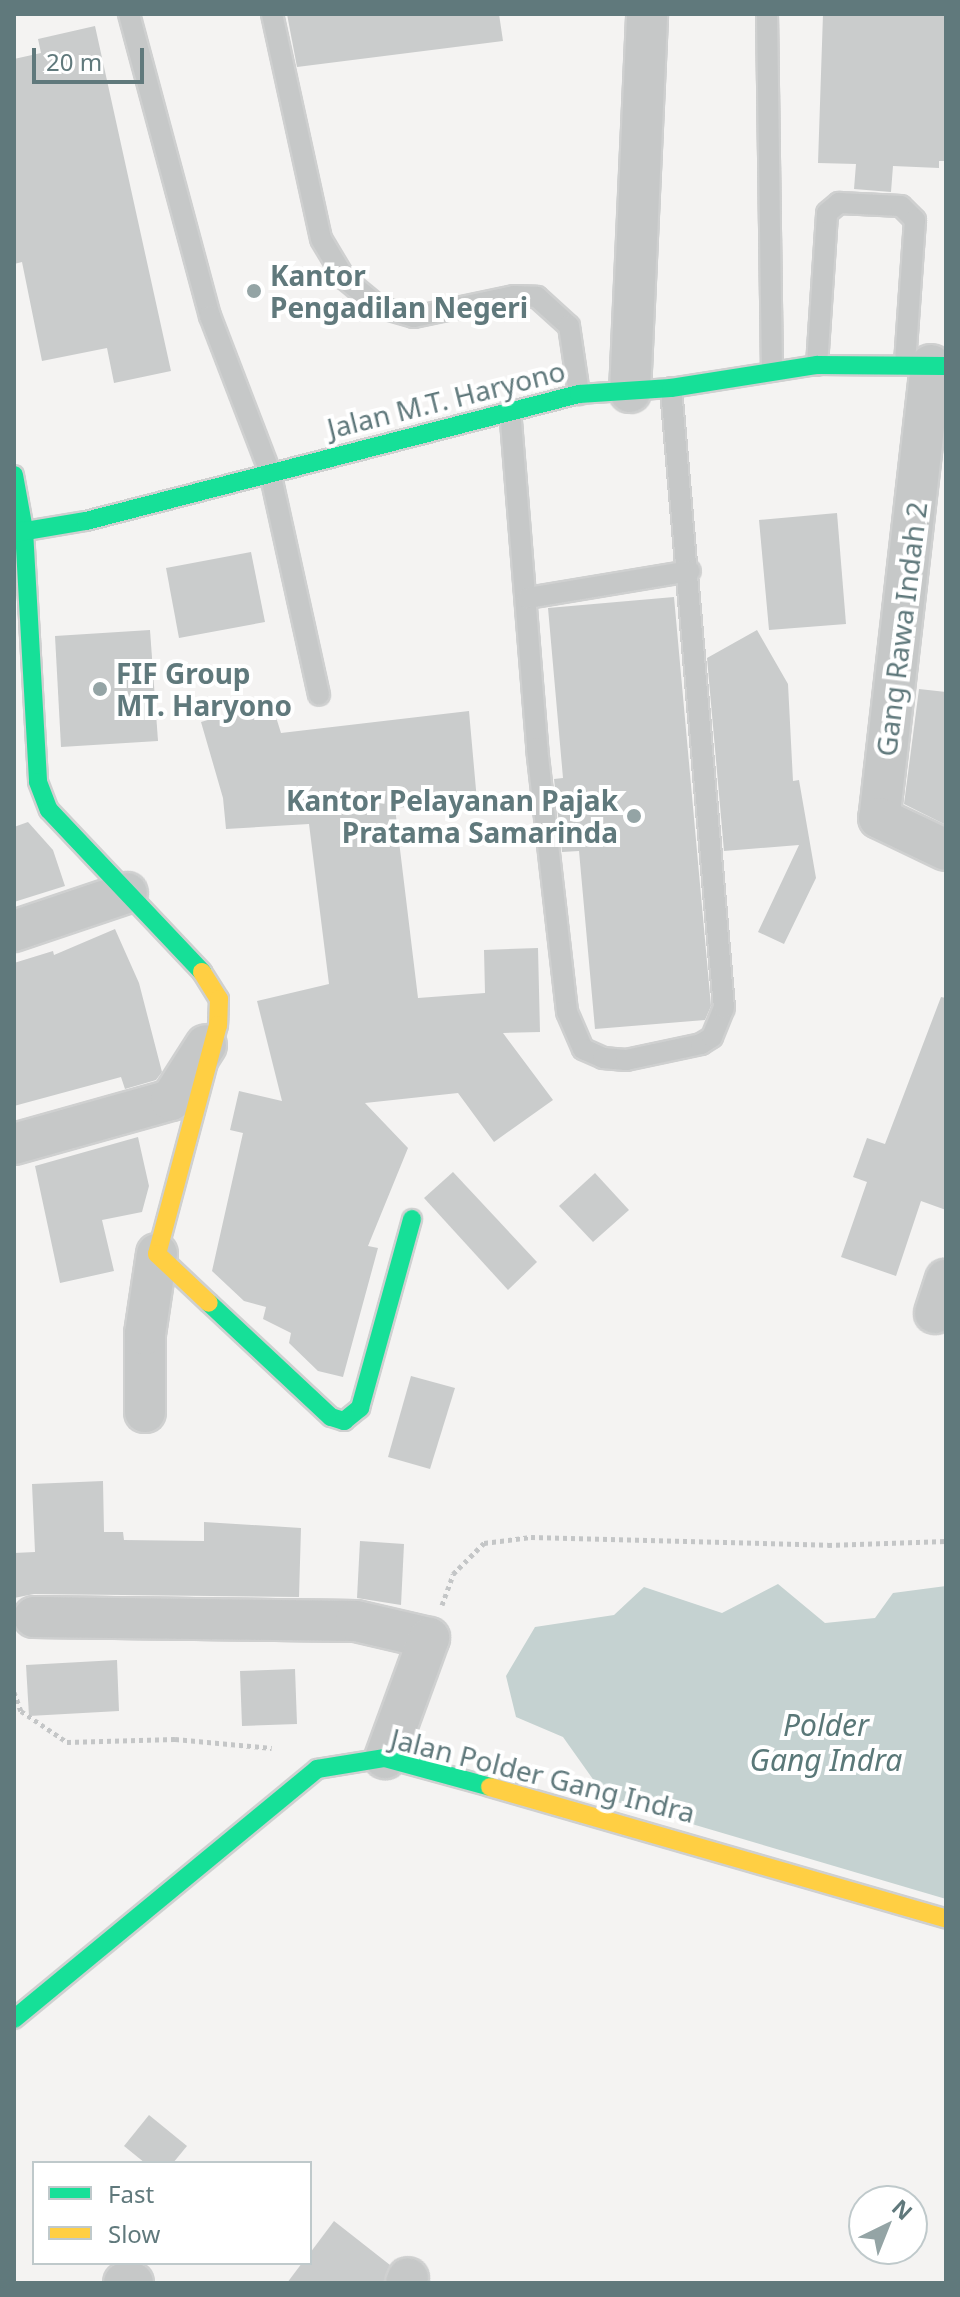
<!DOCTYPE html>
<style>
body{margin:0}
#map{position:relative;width:960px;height:2297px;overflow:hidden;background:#f4f3f2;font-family:"Noto Sans",sans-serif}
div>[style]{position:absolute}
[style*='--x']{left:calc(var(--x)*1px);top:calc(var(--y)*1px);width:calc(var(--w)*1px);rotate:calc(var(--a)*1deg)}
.water>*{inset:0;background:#c5d2d1}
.building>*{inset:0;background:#cacccc}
.path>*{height:5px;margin-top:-2.5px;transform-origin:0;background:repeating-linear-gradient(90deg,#c4c6c7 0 4px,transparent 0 8px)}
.roads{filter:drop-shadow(2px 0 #cfd0d0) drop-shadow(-2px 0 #cfd0d0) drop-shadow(0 2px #cfd0d0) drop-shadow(0 -2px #cfd0d0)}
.lane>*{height:20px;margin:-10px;padding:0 10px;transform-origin:10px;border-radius:10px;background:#c6c8c8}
.street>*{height:40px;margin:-20px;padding:0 20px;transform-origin:20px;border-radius:20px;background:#c6c8c8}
.fast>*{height:18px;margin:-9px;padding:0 9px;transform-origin:9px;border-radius:9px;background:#16e098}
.slow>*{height:18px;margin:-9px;padding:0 9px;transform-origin:9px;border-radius:9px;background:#ffcf43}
.dots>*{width:22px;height:22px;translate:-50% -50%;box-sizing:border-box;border:4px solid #fff;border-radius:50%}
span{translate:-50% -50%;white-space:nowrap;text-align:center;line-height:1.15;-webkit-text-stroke:8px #fff;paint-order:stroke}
.poi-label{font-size:28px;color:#60797c;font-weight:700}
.left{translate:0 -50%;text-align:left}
.right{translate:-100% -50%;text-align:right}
.street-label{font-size:28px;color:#60797c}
.water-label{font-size:30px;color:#5a7878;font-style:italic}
.frame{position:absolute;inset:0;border:16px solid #60797c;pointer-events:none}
.legend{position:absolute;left:32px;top:2161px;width:280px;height:104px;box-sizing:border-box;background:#fff;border:2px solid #bfc9cb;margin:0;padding:10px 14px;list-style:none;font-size:24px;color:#60797c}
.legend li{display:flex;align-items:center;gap:16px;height:40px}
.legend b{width:40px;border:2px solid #bfc9cb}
.north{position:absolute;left:848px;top:2185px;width:80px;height:80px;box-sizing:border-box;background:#fff;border:2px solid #bfc9cb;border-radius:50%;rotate:43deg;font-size:22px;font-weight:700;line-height:32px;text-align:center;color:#60797c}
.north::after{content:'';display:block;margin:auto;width:28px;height:36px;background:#94a4a5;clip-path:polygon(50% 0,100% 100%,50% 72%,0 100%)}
.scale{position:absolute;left:32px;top:48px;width:112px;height:36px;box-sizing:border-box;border:4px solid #60797c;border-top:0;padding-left:10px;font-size:24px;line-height:28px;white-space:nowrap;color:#60797c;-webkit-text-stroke:6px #fff;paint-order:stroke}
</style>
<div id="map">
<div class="water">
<div style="clip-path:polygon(778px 1584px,825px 1623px,875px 1618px,893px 1593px,946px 1586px,946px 1899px,607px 1799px,563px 1737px,516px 1717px,506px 1676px,535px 1627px,614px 1615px,644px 1587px,722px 1613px)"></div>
</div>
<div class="building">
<div style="clip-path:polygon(287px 14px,499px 14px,503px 41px,297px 67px)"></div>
<div style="clip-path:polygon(823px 14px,946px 14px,946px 161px,939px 161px,939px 168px,893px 166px,891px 192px,854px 189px,856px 164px,818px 163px)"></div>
<div style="clip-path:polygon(95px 26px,171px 371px,114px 383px,107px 348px,42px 361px,22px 262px,14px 264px,14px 59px,41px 53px,38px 39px)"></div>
<div style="clip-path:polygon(837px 513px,846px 624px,769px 630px,759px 520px)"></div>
<div style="clip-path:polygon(251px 552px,265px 622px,179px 638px,166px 568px)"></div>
<div style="clip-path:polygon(674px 597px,711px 1006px,705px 1020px,595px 1029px,579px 851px,562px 852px,554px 779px,563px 778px,548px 608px)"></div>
<div style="clip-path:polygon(150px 630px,158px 741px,61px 747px,55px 636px)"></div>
<div style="clip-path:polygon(757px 630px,788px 684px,793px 781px,799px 780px,816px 878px,784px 944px,758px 932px,799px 845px,724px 851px,707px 658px)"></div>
<div style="clip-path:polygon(919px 689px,946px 692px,946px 825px,904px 804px)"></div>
<div style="clip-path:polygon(271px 701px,281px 733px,469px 711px,477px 801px,395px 808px,418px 998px,485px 993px,484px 950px,538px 948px,540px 1032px,503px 1033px,553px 1100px,494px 1142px,458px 1093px,365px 1103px,408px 1148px,368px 1246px,378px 1248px,343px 1377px,318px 1371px,289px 1343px,291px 1333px,263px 1319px,266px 1307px,244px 1301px,212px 1271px,243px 1133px,230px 1130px,239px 1091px,282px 1101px,257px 1001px,329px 984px,309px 824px,226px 829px,223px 798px,201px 722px)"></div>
<div style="clip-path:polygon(28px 822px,53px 850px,65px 886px,14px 902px,14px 827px)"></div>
<div style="clip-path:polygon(115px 929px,139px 983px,162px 1072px,156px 1080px,125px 1089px,121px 1077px,14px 1106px,14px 963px,53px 951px,54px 955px)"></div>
<div style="clip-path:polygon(941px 997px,946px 998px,946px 1210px,921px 1201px,896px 1276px,841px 1257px,867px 1182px,853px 1177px,867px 1138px,885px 1144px)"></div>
<div style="clip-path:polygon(138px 1137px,149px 1186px,142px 1212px,102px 1220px,114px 1271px,60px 1283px,35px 1166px)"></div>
<div style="clip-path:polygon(453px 1172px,537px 1262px,508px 1290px,424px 1198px)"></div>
<div style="clip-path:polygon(595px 1173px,629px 1210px,593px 1242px,559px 1206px)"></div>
<div style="clip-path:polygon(411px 1376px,455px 1388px,430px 1469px,388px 1457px)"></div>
<div style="clip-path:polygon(103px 1481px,104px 1532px,123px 1532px,124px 1540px,204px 1541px,204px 1522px,301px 1528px,299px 1597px,34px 1594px,14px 1598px,14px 1553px,35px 1552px,32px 1484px)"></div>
<div style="clip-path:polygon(360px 1541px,404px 1544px,401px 1605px,357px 1598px)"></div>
<div style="clip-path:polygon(117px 1660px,119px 1711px,29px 1716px,26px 1665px)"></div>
<div style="clip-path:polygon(295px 1669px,297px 1724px,242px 1726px,240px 1671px)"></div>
<div style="clip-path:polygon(149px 2115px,187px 2146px,173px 2163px,145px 2163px,124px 2146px)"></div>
<div style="clip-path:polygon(334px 2221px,390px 2265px,384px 2283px,287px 2283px,302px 2263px,310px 2263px,310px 2253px)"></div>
</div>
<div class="path">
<div style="--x:442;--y:1605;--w:33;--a:-70"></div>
<div style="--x:453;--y:1574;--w:44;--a:-45"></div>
<div style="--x:484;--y:1543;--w:47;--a:-7.3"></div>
<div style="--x:531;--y:1537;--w:297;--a:1.5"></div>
<div style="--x:828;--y:1545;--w:118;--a:-1.9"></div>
<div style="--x:14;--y:1692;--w:20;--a:70"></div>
<div style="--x:21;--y:1711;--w:55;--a:34"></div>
<div style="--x:67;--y:1742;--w:108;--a:-1.6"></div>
<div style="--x:175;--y:1739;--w:97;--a:5.3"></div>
</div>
<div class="roads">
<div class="lane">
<div style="--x:129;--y:14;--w:313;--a:75"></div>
<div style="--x:210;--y:316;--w:167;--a:69"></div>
<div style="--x:270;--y:472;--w:228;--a:77.6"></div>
<div style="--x:272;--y:14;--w:230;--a:77.7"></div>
<div style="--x:321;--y:239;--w:47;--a:59"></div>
<div style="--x:345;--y:279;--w:44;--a:39.5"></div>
<div style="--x:379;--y:307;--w:36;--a:16"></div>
<div style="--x:414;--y:317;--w:102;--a:-11.9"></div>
<div style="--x:514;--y:296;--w:23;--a:2"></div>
<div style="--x:537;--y:297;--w:43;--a:42.2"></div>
<div style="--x:569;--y:326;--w:69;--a:81.6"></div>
<div style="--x:767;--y:14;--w:356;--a:89.2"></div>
<div style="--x:817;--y:365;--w:152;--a:-86.2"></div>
<div style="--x:827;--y:213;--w:16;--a:-40"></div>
<div style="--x:839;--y:203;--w:62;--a:2.8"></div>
<div style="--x:901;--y:206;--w:20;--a:45"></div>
<div style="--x:915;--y:220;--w:144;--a:94"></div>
<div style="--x:510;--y:409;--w:340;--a:85.4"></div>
<div style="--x:537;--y:748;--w:266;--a:83.5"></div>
<div style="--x:567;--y:1012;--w:40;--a:66.6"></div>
<div style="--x:583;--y:1049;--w:22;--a:24"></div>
<div style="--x:603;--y:1058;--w:23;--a:5"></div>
<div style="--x:626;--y:1060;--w:77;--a:-12"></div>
<div style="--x:701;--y:1044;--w:13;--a:-32"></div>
<div style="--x:712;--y:1037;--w:31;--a:-68"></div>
<div style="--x:724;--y:1008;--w:622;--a:-94.89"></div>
<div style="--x:528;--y:598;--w:164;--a:-9.5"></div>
</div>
<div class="street">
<div style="--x:931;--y:365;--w:456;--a:96.5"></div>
<div style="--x:879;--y:818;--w:74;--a:25.5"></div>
<div style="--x:630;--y:392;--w:378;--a:-87.4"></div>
<div style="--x:14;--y:931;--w:119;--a:-18.6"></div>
<div style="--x:14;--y:1144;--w:163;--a:-15.7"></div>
<div style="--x:171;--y:1100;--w:65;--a:-57.5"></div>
<div style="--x:935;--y:1313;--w:35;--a:-72"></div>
<div style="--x:145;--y:1412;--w:78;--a:-90"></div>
<div style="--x:145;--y:1334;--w:81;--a:-81.5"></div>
<div style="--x:34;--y:1617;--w:322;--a:0.7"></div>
<div style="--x:356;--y:1621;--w:75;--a:13.1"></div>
<div style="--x:429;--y:1638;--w:128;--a:110.1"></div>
<div style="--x:124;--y:2283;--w:9;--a:0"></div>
<div style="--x:406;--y:2283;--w:5;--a:-68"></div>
</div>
<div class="fast">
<div style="--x:14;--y:475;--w:56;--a:79.7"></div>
<div style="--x:24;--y:530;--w:252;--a:86.8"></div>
<div style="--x:38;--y:782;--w:30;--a:69"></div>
<div style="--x:49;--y:810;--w:223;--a:46.6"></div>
<div style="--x:14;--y:533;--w:73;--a:-9.5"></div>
<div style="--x:86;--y:521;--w:509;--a:-14.45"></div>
<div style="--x:579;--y:394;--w:92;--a:-3.7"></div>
<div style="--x:671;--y:388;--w:148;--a:-9"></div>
<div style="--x:817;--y:365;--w:129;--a:0.4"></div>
<div style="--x:209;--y:1303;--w:167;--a:43.1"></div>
<div style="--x:331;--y:1417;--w:14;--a:17"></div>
<div style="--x:344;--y:1421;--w:21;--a:-39"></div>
<div style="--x:360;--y:1408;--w:196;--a:-74.6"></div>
<div style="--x:14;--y:2019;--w:393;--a:-39.5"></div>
<div style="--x:317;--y:1769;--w:69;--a:-9.2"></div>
<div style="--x:385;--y:1758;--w:109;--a:15.4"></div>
</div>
<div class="slow">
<div style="--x:202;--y:972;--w:32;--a:58"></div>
<div style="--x:219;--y:999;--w:26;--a:92"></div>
<div style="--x:218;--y:1025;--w:237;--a:104.9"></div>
<div style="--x:157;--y:1254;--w:71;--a:43.3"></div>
<div style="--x:490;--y:1787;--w:475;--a:16.1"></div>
</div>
</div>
<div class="dots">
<div style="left:254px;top:291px;background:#94a4a5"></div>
<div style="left:100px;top:689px;background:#94a4a5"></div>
<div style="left:634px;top:816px;background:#94a4a5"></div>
</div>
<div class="poi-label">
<span class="left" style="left:270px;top:291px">Kantor<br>Pengadilan Negeri</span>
<span class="left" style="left:116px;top:689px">FIF Group<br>MT. Haryono</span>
<span class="right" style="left:618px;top:816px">Kantor Pelayanan Pajak<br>Pratama Samarinda</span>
</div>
<div class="street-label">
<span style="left:446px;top:399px;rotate:-14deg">Jalan M.T. Haryono</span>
<span style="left:901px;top:629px;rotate:-83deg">Gang Rawa Indah 2</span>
<span style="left:543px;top:1775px;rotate:14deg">Jalan Polder Gang Indra</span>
</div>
<div class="water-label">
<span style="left:826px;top:1742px">Polder<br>Gang Indra</span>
</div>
<div class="frame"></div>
<ul class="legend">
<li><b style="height:10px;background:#16e098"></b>Fast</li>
<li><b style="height:10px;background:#ffcf43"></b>Slow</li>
</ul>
<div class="north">N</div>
<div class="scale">20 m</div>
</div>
